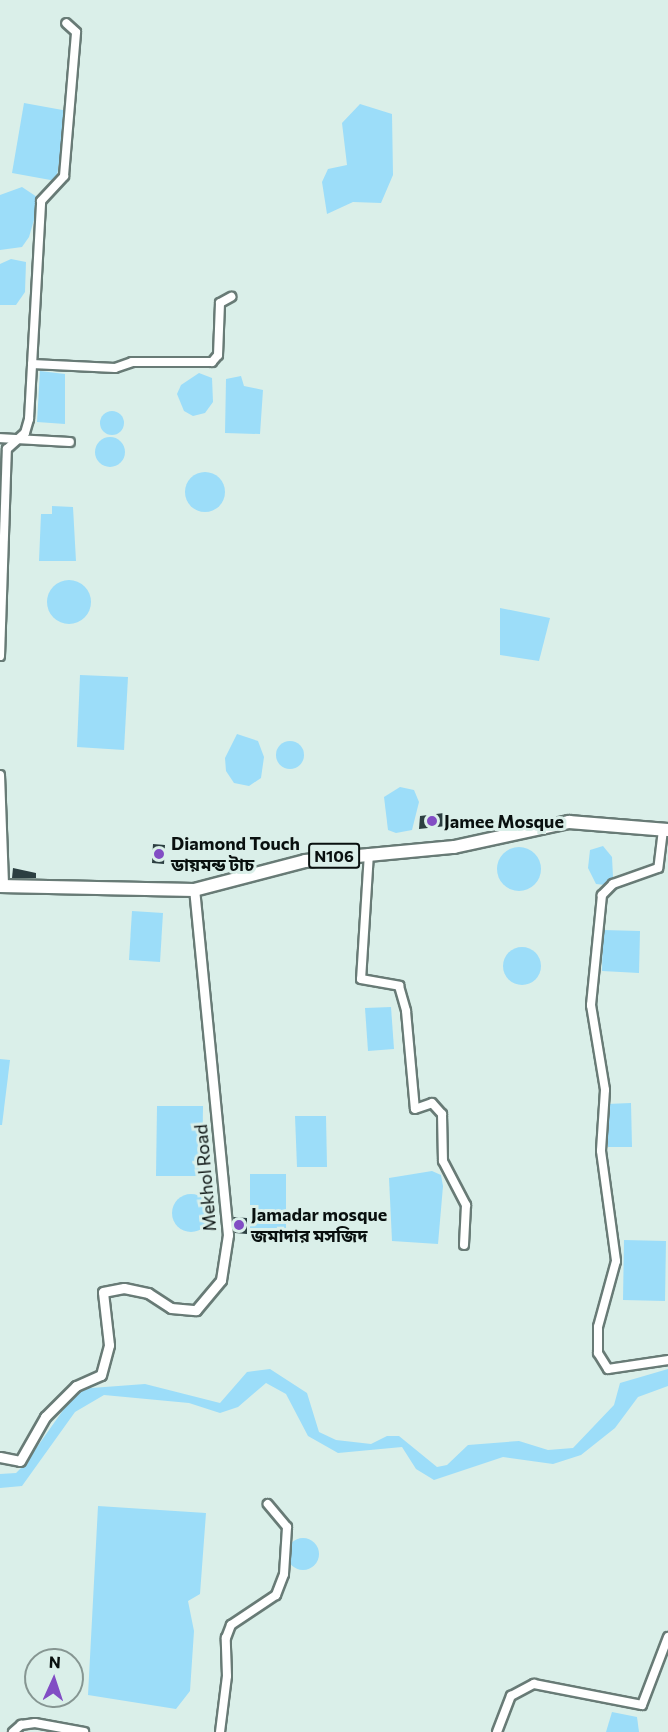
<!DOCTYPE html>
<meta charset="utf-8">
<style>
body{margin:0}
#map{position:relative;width:668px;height:1732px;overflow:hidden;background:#daefe9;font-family:Commissioner,"Noto Sans Bengali",sans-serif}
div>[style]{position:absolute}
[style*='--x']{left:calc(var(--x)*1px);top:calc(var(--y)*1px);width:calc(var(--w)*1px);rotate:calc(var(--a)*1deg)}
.water>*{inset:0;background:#9cddf9}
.round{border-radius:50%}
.building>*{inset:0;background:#2c3f41}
.roads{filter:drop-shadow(2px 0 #687b76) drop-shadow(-2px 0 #687b76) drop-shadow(0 2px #687b76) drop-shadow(0 -2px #687b76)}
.minor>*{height:8px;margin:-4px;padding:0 4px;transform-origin:4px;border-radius:4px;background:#fff}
.tertiary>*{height:9px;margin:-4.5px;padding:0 4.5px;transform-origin:4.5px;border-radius:4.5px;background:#fff}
.trunk>*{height:12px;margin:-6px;padding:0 6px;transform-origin:6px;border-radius:6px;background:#fff}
.dots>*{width:16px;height:16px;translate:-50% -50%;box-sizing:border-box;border:3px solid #daefe9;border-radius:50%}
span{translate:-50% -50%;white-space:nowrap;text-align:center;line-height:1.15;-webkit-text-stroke:6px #daefe9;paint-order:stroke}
.shield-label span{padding:2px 4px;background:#daefe9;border:2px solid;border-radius:4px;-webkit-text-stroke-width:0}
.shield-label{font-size:16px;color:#09100f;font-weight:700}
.poi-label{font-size:18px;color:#09100f;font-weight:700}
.left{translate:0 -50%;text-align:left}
.street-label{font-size:18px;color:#09100f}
.north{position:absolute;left:24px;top:1648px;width:60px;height:60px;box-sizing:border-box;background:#daefe9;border:2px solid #869692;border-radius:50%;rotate:3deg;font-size:16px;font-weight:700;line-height:24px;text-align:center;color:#09100f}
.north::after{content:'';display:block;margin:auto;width:21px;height:27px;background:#824dc4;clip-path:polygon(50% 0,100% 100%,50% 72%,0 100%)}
</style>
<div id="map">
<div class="water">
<div style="clip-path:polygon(24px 103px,68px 111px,56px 181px,12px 173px)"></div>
<div style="clip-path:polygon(360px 104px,392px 114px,393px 175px,381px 203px,353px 202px,327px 214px,322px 182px,328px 169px,347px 165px,342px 123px)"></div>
<div style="clip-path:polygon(22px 187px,40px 199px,29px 237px,22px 247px,0 250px,0 195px)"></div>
<div style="clip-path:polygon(11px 259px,26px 262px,25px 292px,16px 305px,0 305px,0 264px)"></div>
<div style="clip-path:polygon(40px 371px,65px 374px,65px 424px,37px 422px)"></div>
<div style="clip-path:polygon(199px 373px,212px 378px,213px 402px,205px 413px,193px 416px,184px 411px,177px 394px,181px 385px)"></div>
<div style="clip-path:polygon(241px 376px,244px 386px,263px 390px,260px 434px,225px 433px,226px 379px)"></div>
<div class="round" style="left:100px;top:411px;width:24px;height:24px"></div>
<div class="round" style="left:95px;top:437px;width:30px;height:30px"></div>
<div class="round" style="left:185px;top:472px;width:40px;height:40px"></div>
<div style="clip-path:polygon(52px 506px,73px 507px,76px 561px,39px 561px,41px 514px,52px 514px)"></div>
<div class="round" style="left:47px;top:580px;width:44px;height:44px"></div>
<div style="clip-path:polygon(500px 608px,550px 618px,539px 661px,500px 655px)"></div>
<div style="clip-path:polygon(80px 675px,128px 677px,124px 750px,77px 747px)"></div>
<div style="clip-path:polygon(237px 734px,258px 741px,264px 757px,261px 778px,249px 786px,234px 783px,226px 771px,225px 758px)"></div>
<div class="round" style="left:276px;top:741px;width:28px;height:28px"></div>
<div style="clip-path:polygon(400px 787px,414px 790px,419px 802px,412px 830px,396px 833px,388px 830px,384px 797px)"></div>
<div style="clip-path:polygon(603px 846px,612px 857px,613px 877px,605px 885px,596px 884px,588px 868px,590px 850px)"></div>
<div class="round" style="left:497px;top:847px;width:44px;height:44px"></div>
<div style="clip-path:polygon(132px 911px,163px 913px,160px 962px,129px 960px)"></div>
<div style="clip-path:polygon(603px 930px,640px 931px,639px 973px,602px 971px)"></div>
<div class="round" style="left:503px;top:947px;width:38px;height:38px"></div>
<div style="clip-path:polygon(391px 1007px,394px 1049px,368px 1051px,365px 1008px)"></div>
<div style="clip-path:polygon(0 1059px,10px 1060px,2px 1125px,0 1125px)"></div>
<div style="clip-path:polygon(631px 1103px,632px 1147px,608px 1147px,607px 1104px)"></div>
<div style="clip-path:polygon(157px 1106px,203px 1106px,202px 1176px,156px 1176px)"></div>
<div style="clip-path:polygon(295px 1116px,326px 1116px,327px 1167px,297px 1167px)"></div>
<div style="clip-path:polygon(432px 1171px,441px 1175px,443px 1186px,438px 1244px,392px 1241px,389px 1178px)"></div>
<div style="clip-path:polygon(250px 1174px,286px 1174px,286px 1241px,250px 1241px)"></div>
<div class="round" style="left:172px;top:1194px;width:38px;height:38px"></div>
<div style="clip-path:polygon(624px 1240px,666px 1241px,665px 1301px,623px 1300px)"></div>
<div style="clip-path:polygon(270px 1369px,307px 1393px,319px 1432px,336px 1440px,371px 1444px,387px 1436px,399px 1436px,437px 1467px,447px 1465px,468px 1445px,519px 1441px,548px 1450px,573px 1448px,614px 1405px,620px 1383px,668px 1369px,668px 1386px,638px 1397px,615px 1428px,581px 1455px,553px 1464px,503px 1457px,434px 1480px,416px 1469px,402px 1447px,338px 1453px,308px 1436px,286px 1394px,266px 1383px,238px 1407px,220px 1413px,189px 1403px,104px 1395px,75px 1412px,22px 1486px,0 1488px,0 1474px,16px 1473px,25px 1464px,78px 1389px,145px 1384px,220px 1403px,247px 1372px)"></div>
<div style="clip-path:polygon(98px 1506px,206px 1513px,200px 1594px,188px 1601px,194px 1631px,190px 1691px,176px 1709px,88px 1695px)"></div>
<div class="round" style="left:287px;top:1538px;width:32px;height:32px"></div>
<div style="clip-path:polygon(612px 1712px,637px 1717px,639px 1732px,606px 1732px)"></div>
</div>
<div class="building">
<div style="clip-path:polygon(444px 813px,446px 826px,419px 829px,420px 816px)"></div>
<div style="clip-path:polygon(153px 844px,165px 845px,164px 864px,152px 863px)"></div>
<div style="clip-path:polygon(13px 868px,36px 873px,36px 878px,12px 878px)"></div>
<div style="clip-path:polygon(233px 1217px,247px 1218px,247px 1234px,235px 1233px)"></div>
</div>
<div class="roads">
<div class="minor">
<div style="--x:32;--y:364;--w:83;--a:2.8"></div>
<div style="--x:115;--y:368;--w:18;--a:-19"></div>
<div style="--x:132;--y:362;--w:80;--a:0"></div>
<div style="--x:212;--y:362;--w:9;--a:-49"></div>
<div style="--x:218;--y:355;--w:52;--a:-87.8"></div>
<div style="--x:220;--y:303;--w:13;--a:-29"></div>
<div style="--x:0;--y:438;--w:70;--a:3.3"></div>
<div style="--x:0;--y:656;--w:207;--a:-88.1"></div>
<div style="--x:7;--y:449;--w:24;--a:-42"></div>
<div style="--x:25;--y:433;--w:15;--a:-74"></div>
<div style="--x:29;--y:419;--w:218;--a:-86.8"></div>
<div style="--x:41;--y:201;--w:34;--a:-47"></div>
<div style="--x:64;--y:176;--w:144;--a:-85.2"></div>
<div style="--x:76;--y:32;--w:13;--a:-138"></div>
<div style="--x:0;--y:775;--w:111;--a:87.9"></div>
<div style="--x:663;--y:830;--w:38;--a:97"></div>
<div style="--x:658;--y:868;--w:48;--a:160.4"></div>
<div style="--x:613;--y:884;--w:16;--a:135"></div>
<div style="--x:602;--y:895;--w:111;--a:95.7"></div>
<div style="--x:591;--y:1005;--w:86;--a:80.6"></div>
<div style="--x:605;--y:1090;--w:61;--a:93.8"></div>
<div style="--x:601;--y:1151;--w:111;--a:82.2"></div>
<div style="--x:616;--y:1261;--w:68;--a:105.3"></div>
<div style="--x:598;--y:1327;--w:26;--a:90"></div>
<div style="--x:598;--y:1353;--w:19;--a:58"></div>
<div style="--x:608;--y:1369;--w:61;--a:-8.5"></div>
<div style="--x:369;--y:853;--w:126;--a:93.6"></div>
<div style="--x:361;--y:979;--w:39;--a:10"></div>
<div style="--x:399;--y:986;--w:26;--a:74"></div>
<div style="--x:406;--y:1011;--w:98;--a:84.8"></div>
<div style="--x:415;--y:1109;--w:18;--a:-19"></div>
<div style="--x:432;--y:1103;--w:15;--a:48"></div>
<div style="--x:442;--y:1114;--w:47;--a:88.8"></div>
<div style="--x:443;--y:1161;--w:50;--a:62.4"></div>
<div style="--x:466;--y:1205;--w:40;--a:92.9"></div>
<div style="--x:13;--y:1732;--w:11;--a:-41"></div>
<div style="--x:21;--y:1725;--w:14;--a:-8"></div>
<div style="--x:35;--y:1723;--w:50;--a:10.4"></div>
<div style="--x:220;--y:1732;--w:56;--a:-82.9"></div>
<div style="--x:227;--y:1676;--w:38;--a:-92"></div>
<div style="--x:226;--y:1638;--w:14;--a:-69"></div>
<div style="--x:231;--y:1625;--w:54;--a:-33.7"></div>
<div style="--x:276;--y:1595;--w:22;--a:-69"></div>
<div style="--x:284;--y:1574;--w:47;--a:-86.3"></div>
<div style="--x:287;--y:1527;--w:30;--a:-130"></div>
<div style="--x:497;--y:1732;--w:39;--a:-69"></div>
<div style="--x:511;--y:1696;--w:26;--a:-28"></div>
<div style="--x:534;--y:1684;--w:110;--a:11"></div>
<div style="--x:642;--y:1705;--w:73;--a:-69.1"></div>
</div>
<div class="tertiary">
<div style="--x:0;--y:1457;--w:20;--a:11"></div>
<div style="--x:20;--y:1461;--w:51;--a:-60.4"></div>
<div style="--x:45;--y:1417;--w:44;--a:-45"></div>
<div style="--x:76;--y:1386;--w:27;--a:-24"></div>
<div style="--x:101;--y:1375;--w:31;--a:-75"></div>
<div style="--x:109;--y:1345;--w:53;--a:-96.5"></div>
<div style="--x:103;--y:1292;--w:21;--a:-11"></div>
<div style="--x:124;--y:1288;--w:25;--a:12"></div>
<div style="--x:148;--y:1293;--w:27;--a:33"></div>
<div style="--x:171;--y:1308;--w:25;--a:5"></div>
<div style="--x:196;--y:1310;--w:39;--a:-50"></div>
<div style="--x:221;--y:1280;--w:46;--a:-81.2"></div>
<div style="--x:228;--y:1235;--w:347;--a:-95.6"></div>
</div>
<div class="trunk">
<div style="--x:0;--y:886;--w:194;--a:1.2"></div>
<div style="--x:194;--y:890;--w:115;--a:-14.6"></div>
<div style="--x:305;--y:861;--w:150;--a:-5.4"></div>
<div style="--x:454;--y:847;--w:118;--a:-12.3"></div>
<div style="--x:569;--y:822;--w:99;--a:4.6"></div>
</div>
</div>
<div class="dots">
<div style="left:432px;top:821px;background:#824dc4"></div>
<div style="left:159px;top:854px;background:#824dc4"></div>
<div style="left:239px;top:1225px;background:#824dc4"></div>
</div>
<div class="shield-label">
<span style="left:334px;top:856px">N106</span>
</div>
<div class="poi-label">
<span class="left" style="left:444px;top:821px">Jamee Mosque</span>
<span class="left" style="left:171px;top:854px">Diamond Touch<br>ডায়মন্ড টাচ</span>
<span class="left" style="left:251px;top:1225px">Jamadar mosque<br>জমাদার মসজিদ</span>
</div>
<div class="street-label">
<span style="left:205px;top:1178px;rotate:-95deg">Mekhol Road</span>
</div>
<div class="north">N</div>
</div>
